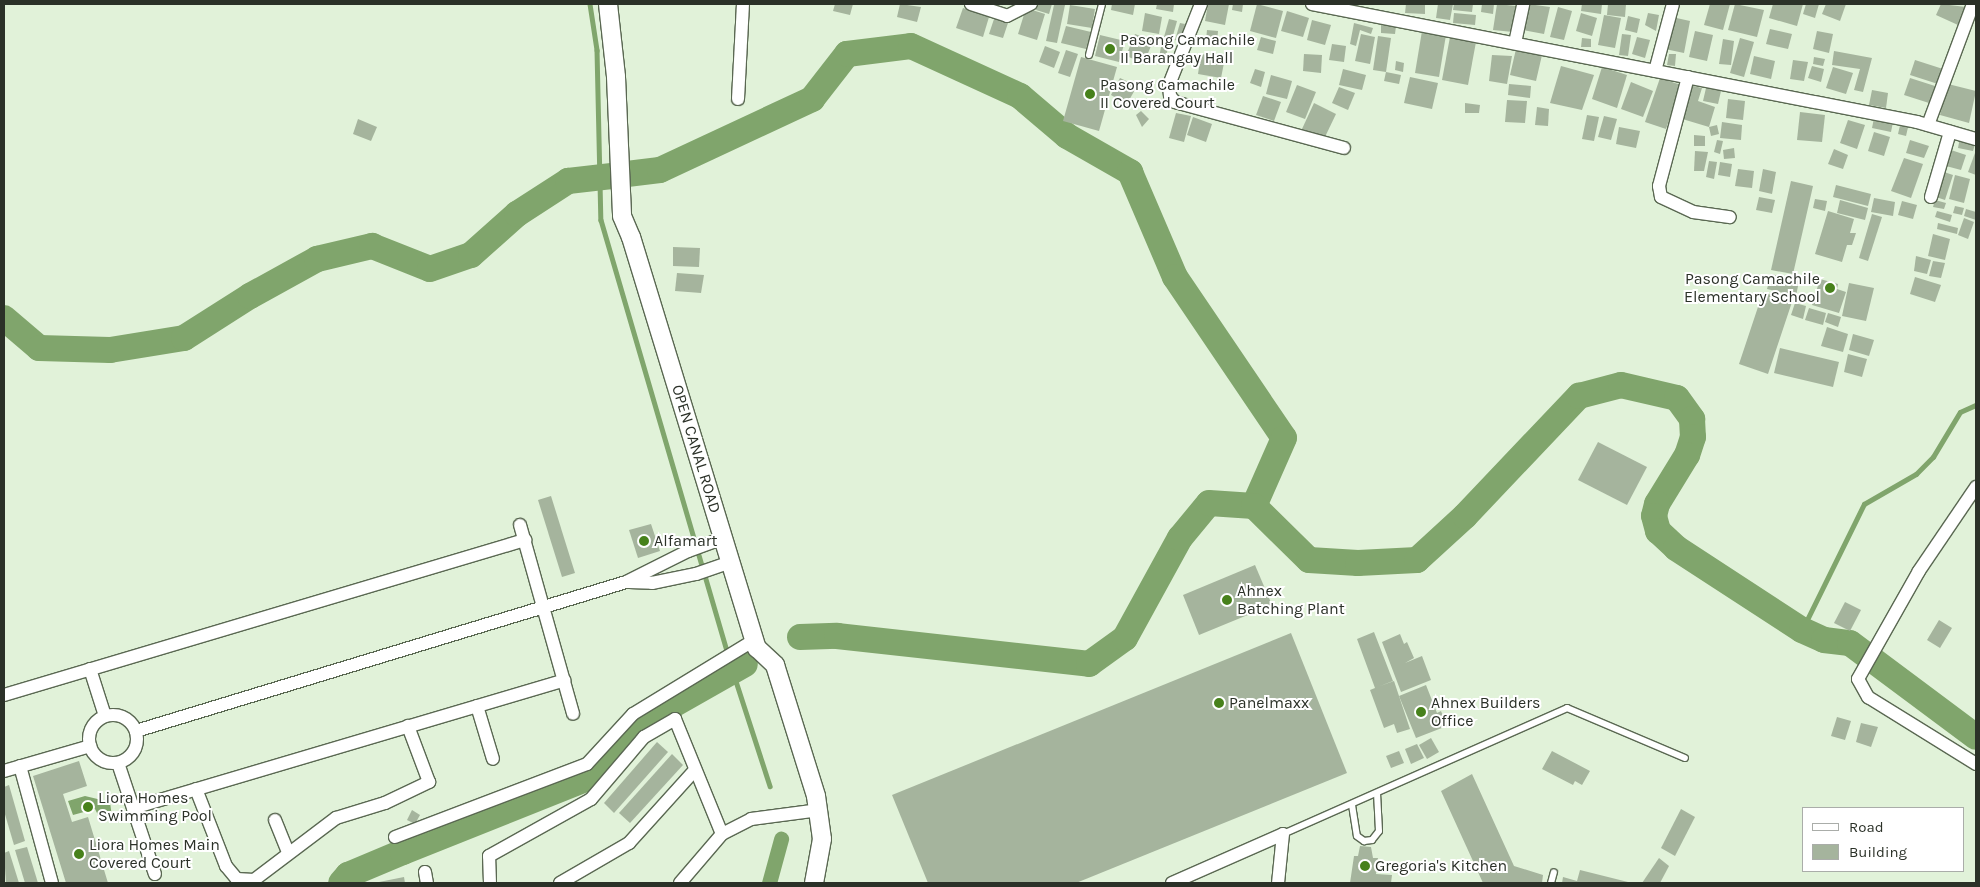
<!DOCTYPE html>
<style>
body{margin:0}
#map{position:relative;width:1980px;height:887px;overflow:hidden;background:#e1f2d9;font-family:Karla,sans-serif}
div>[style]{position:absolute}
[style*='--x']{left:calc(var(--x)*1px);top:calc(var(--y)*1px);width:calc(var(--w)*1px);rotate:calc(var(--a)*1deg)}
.water>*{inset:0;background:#80a56c}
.stream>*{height:4.5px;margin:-2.25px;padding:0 2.25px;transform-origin:2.25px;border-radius:2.25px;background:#80a56c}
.canal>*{height:15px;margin:-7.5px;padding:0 7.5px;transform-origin:7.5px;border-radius:7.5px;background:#80a56c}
.river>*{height:26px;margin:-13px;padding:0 13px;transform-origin:13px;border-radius:13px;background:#80a56c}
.building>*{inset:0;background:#a5b49d}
.roads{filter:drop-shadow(1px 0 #5a6852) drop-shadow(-1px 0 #5a6852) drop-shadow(0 1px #5a6852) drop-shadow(0 -1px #5a6852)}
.lane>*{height:6px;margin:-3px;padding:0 3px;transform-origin:3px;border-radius:3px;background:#fff}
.street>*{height:12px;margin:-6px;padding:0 6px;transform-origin:6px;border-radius:6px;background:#fff}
.street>.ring{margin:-6px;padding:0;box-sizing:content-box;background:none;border:12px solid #fff;border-radius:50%}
.secondary>*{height:18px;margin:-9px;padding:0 9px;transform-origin:9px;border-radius:9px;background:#fff}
.dots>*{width:14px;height:14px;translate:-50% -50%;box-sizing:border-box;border:2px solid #fff;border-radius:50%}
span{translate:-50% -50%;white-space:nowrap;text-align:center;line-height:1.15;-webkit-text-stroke:4px #fff;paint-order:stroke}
.poi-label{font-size:16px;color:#2b3128}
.left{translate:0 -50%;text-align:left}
.right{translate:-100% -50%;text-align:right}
.street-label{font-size:16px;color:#2b3128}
.frame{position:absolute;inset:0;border:5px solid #2b3128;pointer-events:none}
.legend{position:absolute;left:1802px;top:807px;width:162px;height:65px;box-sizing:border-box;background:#fff;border:1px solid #aaada9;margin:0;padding:6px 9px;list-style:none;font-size:15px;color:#2b3128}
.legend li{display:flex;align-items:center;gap:10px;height:25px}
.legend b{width:25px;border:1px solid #aaada9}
</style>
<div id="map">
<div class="water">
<div style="clip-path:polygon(85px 796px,110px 802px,112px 817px,99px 817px,95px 809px,73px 815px,68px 801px)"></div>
</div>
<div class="stream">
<div style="--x:590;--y:4;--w:47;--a:81.3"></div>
<div style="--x:597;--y:50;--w:170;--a:88.7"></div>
<div style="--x:601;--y:220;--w:471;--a:73.7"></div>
<div style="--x:733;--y:672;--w:120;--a:72"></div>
<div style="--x:1802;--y:630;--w:140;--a:-63.8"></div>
<div style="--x:1864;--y:504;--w:60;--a:-30"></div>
<div style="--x:1916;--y:474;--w:24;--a:-45"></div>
<div style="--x:1933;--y:457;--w:52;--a:-59"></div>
<div style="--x:1960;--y:412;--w:17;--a:-24"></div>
</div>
<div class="canal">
<div style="--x:769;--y:883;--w:46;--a:-74.7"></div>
</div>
<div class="river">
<div style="--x:627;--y:174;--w:33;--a:-7"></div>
<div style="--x:660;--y:170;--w:168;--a:-25"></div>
<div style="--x:812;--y:99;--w:57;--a:-52.1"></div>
<div style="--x:847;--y:54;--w:64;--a:-7.1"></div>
<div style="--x:911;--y:46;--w:120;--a:24.6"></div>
<div style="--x:1020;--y:96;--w:62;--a:40.4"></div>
<div style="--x:1067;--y:136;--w:73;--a:29.7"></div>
<div style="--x:1130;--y:172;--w:114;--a:66.8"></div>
<div style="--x:1175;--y:277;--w:194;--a:55.9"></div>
<div style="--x:1284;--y:438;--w:74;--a:113.8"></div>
<div style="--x:4;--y:318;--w:46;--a:40.6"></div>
<div style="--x:39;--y:348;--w:71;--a:1.6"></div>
<div style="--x:110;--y:350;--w:75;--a:-9.2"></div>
<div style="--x:184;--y:338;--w:78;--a:-32.5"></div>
<div style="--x:250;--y:296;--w:77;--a:-28.9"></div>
<div style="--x:317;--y:259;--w:57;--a:-13.3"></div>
<div style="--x:372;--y:246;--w:62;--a:21.6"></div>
<div style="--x:430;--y:269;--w:43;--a:-18.9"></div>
<div style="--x:471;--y:255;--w:62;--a:-41.7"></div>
<div style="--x:517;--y:214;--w:61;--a:-32.9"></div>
<div style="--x:568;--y:181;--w:44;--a:-6.5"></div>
<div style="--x:800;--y:637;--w:37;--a:-2"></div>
<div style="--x:837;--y:636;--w:254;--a:6.3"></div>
<div style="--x:1089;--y:664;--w:44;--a:-35.8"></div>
<div style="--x:1125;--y:638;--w:114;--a:-61.2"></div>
<div style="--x:1180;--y:538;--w:45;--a:-50.4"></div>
<div style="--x:1209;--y:503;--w:45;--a:3.8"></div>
<div style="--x:1254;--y:506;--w:77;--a:44.5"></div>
<div style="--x:1309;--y:560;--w:49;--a:3.5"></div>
<div style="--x:1358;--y:563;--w:59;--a:-2.9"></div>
<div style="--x:1417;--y:560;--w:65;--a:-42.5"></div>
<div style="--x:1465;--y:516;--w:166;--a:-46.5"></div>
<div style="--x:1579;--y:396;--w:43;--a:-14.7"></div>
<div style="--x:1621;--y:385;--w:57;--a:13.1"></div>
<div style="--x:1677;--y:398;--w:26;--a:54"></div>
<div style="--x:1692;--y:419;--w:18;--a:87"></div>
<div style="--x:1693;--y:437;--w:19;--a:108"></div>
<div style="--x:1687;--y:455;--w:57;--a:121.5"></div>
<div style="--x:1657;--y:504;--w:12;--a:104"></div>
<div style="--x:1654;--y:516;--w:16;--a:75"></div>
<div style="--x:1658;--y:531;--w:25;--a:43"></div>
<div style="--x:1676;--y:548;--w:150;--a:33.1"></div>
<div style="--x:1802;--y:630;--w:24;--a:24"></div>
<div style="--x:1824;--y:640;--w:26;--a:7"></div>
<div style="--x:1850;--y:643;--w:157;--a:36.7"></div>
<div style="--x:341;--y:883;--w:11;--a:-49"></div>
<div style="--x:348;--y:875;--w:60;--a:-22.7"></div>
<div style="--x:403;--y:852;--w:205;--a:-21.8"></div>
<div style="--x:593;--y:776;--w:74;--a:-47.2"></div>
<div style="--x:643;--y:722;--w:117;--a:-29.6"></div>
</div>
<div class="building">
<div style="clip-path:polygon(835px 4px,853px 4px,850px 15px,833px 11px)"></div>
<div style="clip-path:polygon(900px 4px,921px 7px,917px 22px,897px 17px)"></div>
<div style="clip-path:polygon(1038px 4px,1052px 4px,1049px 14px,1036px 10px)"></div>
<div style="clip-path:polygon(1112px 4px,1135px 4px,1133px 15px,1111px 10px)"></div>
<div style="clip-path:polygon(1157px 4px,1174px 4px,1173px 12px,1156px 9px)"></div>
<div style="clip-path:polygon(1208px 4px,1229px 4px,1225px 25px,1205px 21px)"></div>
<div style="clip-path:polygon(1233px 4px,1243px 4px,1242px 12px,1232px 10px)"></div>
<div style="clip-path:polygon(1257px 4px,1283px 11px,1276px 38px,1250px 31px)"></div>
<div style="clip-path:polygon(1406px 4px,1425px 4px,1425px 14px,1405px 13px)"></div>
<div style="clip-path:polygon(1438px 4px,1453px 4px,1450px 20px,1436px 18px)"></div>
<div style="clip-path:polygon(1454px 4px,1473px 4px,1472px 12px,1453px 10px)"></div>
<div style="clip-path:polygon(1482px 4px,1494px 4px,1493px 14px,1481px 12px)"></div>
<div style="clip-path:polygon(1497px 4px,1516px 6px,1513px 32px,1493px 30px)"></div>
<div style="clip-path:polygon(1528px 4px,1550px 7px,1544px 34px,1523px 30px)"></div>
<div style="clip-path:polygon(1582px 4px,1602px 4px,1601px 14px,1581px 11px)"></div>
<div style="clip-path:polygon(1608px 4px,1626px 4px,1625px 17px,1607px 15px)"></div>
<div style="clip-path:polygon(1710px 4px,1730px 4px,1723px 30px,1704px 25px)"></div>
<div style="clip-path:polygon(1735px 4px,1764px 10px,1757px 37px,1728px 30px)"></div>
<div style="clip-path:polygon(1773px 4px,1803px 4px,1797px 26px,1769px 18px)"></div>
<div style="clip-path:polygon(1806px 4px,1819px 4px,1815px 18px,1803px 14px)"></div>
<div style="clip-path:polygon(1826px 4px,1846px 4px,1840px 21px,1822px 14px)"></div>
<div style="clip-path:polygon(1941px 4px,1966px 7px,1958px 25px,1936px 15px)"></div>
<div style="clip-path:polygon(1054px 5px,1065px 5px,1057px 43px,1046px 41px)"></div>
<div style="clip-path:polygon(1070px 5px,1095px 9px,1092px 28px,1067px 24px)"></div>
<div style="clip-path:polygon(1558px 7px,1572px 11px,1564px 40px,1550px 37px)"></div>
<div style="clip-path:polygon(963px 8px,989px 17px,983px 37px,956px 28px)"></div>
<div style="clip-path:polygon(1026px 8px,1045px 14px,1037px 40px,1018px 34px)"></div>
<div style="clip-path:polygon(1287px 11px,1309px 18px,1303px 37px,1281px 31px)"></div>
<div style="clip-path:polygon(1145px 13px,1162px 17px,1159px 34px,1142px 31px)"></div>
<div style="clip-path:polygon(1454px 13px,1476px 15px,1475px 25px,1453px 23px)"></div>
<div style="clip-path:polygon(1581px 13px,1597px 18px,1592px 36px,1576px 31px)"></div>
<div style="clip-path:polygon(1648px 13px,1659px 15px,1656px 31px,1645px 25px)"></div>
<div style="clip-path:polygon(1604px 15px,1621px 18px,1615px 48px,1598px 45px)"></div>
<div style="clip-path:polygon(995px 16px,1009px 20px,1003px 38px,989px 34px)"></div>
<div style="clip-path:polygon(1628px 16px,1640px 19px,1637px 33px,1625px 30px)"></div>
<div style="clip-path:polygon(1672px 17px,1690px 21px,1684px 53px,1665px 49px)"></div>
<div style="clip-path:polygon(1169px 19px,1177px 21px,1172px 39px,1164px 37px)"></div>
<div style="clip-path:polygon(1312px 20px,1331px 25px,1325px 45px,1307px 40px)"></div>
<div style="clip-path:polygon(1180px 23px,1185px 24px,1181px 42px,1175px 40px)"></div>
<div style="clip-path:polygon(1354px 23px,1373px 28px,1371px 34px,1360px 30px,1356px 46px,1350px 44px)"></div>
<div style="clip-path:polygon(1381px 25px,1396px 26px,1395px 34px,1381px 33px)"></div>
<div style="clip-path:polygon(1066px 26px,1091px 32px,1086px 49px,1061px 43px)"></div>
<div style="clip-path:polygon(1770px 29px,1792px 34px,1788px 49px,1766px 44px)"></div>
<div style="clip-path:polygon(1207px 30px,1218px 31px,1217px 42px,1206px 40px)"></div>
<div style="clip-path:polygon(1422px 31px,1446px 35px,1439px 77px,1415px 73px)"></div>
<div style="clip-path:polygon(1695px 31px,1713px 35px,1707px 61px,1689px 57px)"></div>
<div style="clip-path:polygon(1817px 31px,1833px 34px,1829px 53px,1813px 49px)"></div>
<div style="clip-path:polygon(1135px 34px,1153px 41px,1144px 63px,1126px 56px)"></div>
<div style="clip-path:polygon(1361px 34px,1375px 37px,1370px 64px,1355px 61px)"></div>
<div style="clip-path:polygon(1622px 34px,1631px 35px,1628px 56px,1619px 55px)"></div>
<div style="clip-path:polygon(1100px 35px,1125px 41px,1119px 62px,1095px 56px)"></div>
<div style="clip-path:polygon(1378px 36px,1391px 38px,1386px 72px,1373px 70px)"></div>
<div style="clip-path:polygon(1261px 37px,1276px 41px,1273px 54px,1257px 50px)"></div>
<div style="clip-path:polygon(1450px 37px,1476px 42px,1468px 85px,1442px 80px)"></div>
<div style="clip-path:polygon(1637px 37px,1650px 40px,1645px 58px,1632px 54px)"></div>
<div style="clip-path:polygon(1582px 38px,1591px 39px,1591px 47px,1581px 47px)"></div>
<div style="clip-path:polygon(1740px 38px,1754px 42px,1744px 77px,1730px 73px)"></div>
<div style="clip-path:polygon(1723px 39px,1734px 41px,1731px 65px,1719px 64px)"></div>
<div style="clip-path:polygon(1332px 44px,1346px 46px,1344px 62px,1329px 60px)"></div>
<div style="clip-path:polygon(1045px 46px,1060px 52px,1054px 68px,1039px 62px)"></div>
<div style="clip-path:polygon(1161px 47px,1168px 48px,1165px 60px,1159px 58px)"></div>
<div style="clip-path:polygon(1516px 49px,1542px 55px,1536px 81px,1510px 75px)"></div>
<div style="clip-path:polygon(1066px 50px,1078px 54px,1070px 77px,1058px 73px)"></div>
<div style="clip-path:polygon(1834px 51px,1872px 58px,1863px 92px,1854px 90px,1860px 69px,1832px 65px)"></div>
<div style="clip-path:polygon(1201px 54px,1225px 58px,1221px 78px,1198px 74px)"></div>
<div style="clip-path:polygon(1304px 54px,1322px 55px,1321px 73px,1303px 71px)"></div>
<div style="clip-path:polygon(1669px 54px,1676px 54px,1675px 66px,1667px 65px)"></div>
<div style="clip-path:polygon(1492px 55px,1512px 56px,1507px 84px,1489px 81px)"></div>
<div style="clip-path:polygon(1754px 56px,1775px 61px,1771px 79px,1750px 74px)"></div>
<div style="clip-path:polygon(1081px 57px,1117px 67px,1099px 131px,1063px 121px)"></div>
<div style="clip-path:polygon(1814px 57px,1825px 59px,1823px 66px,1813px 64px)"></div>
<div style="clip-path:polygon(1793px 60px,1808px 62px,1804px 81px,1790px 79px)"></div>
<div style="clip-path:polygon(1915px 60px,1943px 69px,1938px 84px,1910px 75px)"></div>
<div style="clip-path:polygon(1396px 61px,1404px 63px,1403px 72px,1395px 70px)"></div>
<div style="clip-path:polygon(1561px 66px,1594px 75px,1582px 110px,1550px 103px)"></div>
<div style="clip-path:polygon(1812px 66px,1824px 69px,1821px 82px,1808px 78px)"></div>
<div style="clip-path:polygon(1602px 67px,1627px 75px,1617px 108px,1592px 99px)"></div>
<div style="clip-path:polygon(1833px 67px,1853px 73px,1846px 94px,1826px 88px)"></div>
<div style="clip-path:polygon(1255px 69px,1265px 72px,1261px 87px,1250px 83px)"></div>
<div style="clip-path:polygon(1343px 69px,1366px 75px,1362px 90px,1339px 85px)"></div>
<div style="clip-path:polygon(1386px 72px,1401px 75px,1399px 84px,1384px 81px)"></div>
<div style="clip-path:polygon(1271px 75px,1292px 81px,1287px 99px,1266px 94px)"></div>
<div style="clip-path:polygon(1410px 77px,1438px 83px,1432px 109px,1404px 103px)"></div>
<div style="clip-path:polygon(1120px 78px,1137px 86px,1127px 104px,1111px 95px)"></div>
<div style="clip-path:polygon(1660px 78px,1681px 85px,1666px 129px,1645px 122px)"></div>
<div style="clip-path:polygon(1910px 78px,1935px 86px,1929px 103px,1904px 95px)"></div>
<div style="clip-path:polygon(1631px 82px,1653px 91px,1643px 117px,1621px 109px)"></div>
<div style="clip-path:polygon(1509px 84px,1531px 86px,1530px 98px,1508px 95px)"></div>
<div style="clip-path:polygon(1948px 84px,1976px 91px,1969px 123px,1940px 115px)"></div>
<div style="clip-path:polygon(1297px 85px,1316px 92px,1305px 119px,1286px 112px)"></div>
<div style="clip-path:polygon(1689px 85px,1702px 88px,1698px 101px,1715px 107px,1709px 127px,1717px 125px,1719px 134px,1711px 136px,1709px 127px,1679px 118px)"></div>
<div style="clip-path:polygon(1339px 87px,1355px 93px,1348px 110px,1332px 103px)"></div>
<div style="clip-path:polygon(1706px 88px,1721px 91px,1718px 104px,1703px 101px)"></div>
<div style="clip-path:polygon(1872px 90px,1888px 93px,1886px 108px,1869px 105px)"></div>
<div style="clip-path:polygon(1263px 96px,1281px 102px,1274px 121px,1256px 115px)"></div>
<div style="clip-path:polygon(1728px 99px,1745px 101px,1743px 120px,1726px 118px)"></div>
<div style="clip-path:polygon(1507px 100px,1527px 101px,1525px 123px,1505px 122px)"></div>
<div style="clip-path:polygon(1314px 103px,1336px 114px,1324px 139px,1302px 129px)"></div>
<div style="clip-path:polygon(1465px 103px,1480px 105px,1479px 113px,1465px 113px)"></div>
<div style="clip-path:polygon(1537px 107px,1549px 109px,1548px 126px,1535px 125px)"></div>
<div style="clip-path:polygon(1141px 111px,1149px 119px,1142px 127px,1136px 115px)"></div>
<div style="clip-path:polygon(1800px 112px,1825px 115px,1822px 142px,1797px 140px)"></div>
<div style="clip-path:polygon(1176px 113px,1191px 116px,1184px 142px,1169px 138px)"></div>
<div style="clip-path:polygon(1587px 115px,1599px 117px,1594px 141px,1582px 139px)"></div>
<div style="clip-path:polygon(1604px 116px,1617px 119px,1611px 140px,1598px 137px)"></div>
<div style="clip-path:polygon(1193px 117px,1212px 124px,1206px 142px,1187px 135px)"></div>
<div style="clip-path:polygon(1874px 118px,1893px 122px,1891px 132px,1872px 128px)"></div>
<div style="clip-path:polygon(358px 119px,377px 127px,371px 141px,353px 134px)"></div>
<div style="clip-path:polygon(1848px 120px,1865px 125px,1857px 149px,1840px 143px)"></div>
<div style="clip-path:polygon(1901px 121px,1909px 123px,1906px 136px,1898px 134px)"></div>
<div style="clip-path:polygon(1722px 122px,1742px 125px,1741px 140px,1720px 138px)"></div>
<div style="clip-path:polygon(1619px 127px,1640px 131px,1636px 148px,1616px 144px)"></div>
<div style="clip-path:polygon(1874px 132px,1890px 137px,1884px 156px,1868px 151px)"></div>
<div style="clip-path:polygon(1694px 135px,1705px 136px,1705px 146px,1694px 146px)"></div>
<div style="clip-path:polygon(1960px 137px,1976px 141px,1973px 151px,1958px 148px)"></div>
<div style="clip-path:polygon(1717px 140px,1723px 141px,1720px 154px,1714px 152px)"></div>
<div style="clip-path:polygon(1910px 140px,1929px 146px,1924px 158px,1906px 153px)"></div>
<div style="clip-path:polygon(1734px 148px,1735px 158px,1724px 159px,1723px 150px)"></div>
<div style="clip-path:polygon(1834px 149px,1848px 155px,1843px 169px,1828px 164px)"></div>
<div style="clip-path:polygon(1951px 150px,1966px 155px,1961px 170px,1946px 166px)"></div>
<div style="clip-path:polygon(1695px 151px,1708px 152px,1704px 171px,1694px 171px)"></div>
<div style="clip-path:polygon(1975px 153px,1976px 153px,1976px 175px,1968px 172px)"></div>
<div style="clip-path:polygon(1904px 158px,1923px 164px,1911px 198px,1891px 191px)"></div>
<div style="clip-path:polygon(1709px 161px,1717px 162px,1714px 179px,1706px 177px)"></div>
<div style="clip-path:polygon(1720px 162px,1732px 164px,1730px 177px,1718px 175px)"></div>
<div style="clip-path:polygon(1738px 169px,1754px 171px,1752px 188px,1735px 186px)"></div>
<div style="clip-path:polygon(1763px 169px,1776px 172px,1772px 194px,1759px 191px)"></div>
<div style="clip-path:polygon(1941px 171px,1953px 175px,1945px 200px,1933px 196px)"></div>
<div style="clip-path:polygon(1955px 175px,1970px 179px,1964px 203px,1949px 199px)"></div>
<div style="clip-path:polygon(1791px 181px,1813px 186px,1793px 274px,1771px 270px)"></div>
<div style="clip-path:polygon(1836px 185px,1871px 194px,1868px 206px,1833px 197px)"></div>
<div style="clip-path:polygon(1759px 197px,1775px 200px,1772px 213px,1756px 210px)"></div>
<div style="clip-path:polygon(1874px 198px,1895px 202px,1893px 216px,1871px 212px)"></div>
<div style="clip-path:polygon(1815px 199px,1827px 201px,1825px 211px,1813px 208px)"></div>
<div style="clip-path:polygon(1840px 200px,1868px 208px,1865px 220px,1837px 213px)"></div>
<div style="clip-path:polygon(1935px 200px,1946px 203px,1944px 209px,1933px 207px)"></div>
<div style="clip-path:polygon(1902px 201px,1917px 205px,1913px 219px,1898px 215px)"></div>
<div style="clip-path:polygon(1955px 206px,1964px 208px,1962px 215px,1953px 213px)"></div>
<div style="clip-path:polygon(1966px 209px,1976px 212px,1976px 220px,1964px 216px)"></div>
<div style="clip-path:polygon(1828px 211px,1854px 219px,1850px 233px,1856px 233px,1852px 245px,1847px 245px,1842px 262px,1815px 254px)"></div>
<div style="clip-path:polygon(1937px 211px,1952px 215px,1950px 222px,1935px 217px)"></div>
<div style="clip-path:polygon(1872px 214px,1882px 217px,1868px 261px,1859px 258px)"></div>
<div style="clip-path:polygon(1964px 218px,1974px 222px,1968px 239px,1958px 235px)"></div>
<div style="clip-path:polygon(1938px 223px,1958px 228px,1957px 234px,1937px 229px)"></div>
<div style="clip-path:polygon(1933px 234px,1950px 239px,1945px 260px,1928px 256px)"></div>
<div style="clip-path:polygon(673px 247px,700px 248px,699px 267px,673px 266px)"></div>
<div style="clip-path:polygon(1916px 256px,1931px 260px,1927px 274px,1914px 271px)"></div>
<div style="clip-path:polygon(1933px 261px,1945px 263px,1941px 278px,1929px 276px)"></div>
<div style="clip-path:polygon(677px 273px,704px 275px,701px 293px,675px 291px)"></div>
<div style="clip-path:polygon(1771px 274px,1799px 281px,1796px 296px,1767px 289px)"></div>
<div style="clip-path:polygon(1915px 277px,1941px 285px,1935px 302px,1910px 294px)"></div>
<div style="clip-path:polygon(1820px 279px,1838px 284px,1837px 289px,1846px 292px,1839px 313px,1812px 305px)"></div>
<div style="clip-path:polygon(1849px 283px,1874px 288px,1866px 321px,1842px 316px)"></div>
<div style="clip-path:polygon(1763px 292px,1792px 302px,1768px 374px,1739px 364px)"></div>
<div style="clip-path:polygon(1795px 303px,1806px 306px,1803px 319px,1791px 315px)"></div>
<div style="clip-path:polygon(1809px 308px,1826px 313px,1823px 325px,1805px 320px)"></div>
<div style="clip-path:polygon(1828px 313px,1841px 317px,1838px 327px,1825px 322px)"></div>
<div style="clip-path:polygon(1827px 327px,1848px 334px,1843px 352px,1821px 346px)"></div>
<div style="clip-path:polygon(1853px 334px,1874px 340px,1869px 356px,1849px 350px)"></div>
<div style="clip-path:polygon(1780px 348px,1839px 362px,1833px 387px,1774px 373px)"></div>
<div style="clip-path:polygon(1848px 354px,1867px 359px,1862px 377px,1844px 372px)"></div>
<div style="clip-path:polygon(1598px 442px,1647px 467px,1627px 505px,1578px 480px)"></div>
<div style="clip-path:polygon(551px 496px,575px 573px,562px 577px,538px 500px)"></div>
<div style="clip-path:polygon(651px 524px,660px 551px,638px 558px,629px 530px)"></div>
<div style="clip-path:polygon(1255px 565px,1272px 605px,1199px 635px,1183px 595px)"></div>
<div style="clip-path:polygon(1845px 602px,1861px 610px,1850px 631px,1834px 623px)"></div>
<div style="clip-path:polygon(1939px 620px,1952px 628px,1940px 648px,1927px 640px)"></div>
<div style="clip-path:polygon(1374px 632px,1393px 681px,1380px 686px,1394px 681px,1410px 729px,1397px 733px,1394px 724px,1384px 728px,1370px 690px,1375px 688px,1357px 639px)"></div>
<div style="clip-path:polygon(1291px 633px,1347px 773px,1076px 883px,928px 883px,892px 795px)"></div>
<div style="clip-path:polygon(1400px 634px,1404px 644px,1407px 642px,1414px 658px,1405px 663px,1422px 656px,1431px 680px,1401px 692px,1382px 642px)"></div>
<div style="clip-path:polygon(1426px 685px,1437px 713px,1441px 711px,1447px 726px,1416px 738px,1399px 696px)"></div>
<div style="clip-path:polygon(1837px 717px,1851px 721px,1845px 740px,1831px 736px)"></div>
<div style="clip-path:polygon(1861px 723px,1878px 727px,1871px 747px,1856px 742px)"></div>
<div style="clip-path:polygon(1431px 738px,1439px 752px,1427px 759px,1419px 745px)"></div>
<div style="clip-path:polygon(657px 742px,668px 752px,614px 813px,604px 803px)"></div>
<div style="clip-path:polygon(1417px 744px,1424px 758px,1411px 764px,1405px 749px)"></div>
<div style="clip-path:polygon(1399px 751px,1404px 763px,1391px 768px,1386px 756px)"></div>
<div style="clip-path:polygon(1552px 751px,1590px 771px,1582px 785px,1575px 781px,1573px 785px,1542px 769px)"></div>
<div style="clip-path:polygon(672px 754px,683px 765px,630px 823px,619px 813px)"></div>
<div style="clip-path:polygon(79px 761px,87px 786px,63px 794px,72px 822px,88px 817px,108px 883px,66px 883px,33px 776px)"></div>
<div style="clip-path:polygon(1472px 774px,1514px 866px,1543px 875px,1542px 883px,1483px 883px,1441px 791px)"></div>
<div style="clip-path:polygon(9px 785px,25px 841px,14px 845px,4px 811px,4px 787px)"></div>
<div style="clip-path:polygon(1681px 809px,1695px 817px,1675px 856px,1661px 848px)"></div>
<div style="clip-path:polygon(412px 810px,420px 815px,415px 824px,407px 820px)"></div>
<div style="clip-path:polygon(1360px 846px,1371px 847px,1373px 858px,1378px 858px,1376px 874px,1392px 875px,1391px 883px,1350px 883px,1354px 856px,1358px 856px)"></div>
<div style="clip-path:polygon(27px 847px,38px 883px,25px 883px,15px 850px)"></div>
<div style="clip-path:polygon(9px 851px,19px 883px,6px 883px,4px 853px)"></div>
<div style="clip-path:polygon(1659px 858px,1669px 866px,1660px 883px,1642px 883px)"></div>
<div style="clip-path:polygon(1580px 870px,1632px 883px,1562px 883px,1563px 877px,1577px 881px)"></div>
<div style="clip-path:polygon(404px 877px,405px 883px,380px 883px,379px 882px)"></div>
</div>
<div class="roads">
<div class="lane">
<div style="--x:1089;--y:55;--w:53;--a:-75.7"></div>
<div style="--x:1352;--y:805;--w:31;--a:81"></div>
<div style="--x:1357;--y:836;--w:9;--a:36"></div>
<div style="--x:1364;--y:841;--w:8;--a:-7"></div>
<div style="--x:1372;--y:840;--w:11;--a:-52"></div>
<div style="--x:1379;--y:831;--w:37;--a:-93"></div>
<div style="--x:1283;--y:834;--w:311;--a:-23.9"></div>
<div style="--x:1567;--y:708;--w:128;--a:23"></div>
<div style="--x:1551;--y:883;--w:11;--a:-75"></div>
</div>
<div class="street">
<div style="--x:971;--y:4;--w:38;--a:18"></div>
<div style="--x:1007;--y:16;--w:27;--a:-27"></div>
<div style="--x:1201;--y:4;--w:87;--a:111.6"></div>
<div style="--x:1169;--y:85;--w:11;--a:85"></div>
<div style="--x:1170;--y:96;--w:8;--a:50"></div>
<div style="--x:1175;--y:102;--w:175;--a:15.2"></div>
<div style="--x:1312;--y:4;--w:616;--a:11.04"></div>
<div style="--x:1917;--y:122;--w:61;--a:16.1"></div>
<div style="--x:1515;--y:43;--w:40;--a:-78"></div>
<div style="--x:1655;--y:71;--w:69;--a:-75"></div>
<div style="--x:1688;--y:77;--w:113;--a:104.9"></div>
<div style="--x:1659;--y:186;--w:11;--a:80"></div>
<div style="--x:1661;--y:197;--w:35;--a:25"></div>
<div style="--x:1693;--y:212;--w:37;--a:8"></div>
<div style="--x:738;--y:99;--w:95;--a:-87"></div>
<div style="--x:1928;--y:125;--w:129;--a:-69.6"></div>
<div style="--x:1931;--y:197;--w:68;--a:-73.7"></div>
<div style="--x:1976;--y:487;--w:102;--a:124.2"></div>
<div style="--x:1919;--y:571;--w:124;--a:119.5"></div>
<div style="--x:1858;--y:679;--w:21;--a:61"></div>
<div style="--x:1868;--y:697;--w:127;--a:31.8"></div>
<div style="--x:520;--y:525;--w:196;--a:74.3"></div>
<div style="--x:629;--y:582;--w:23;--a:2"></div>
<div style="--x:652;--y:583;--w:45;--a:-11.6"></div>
<div style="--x:696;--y:574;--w:36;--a:-19"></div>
<div style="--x:90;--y:669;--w:49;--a:72.3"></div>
<div style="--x:4;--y:695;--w:544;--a:-16.57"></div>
<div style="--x:477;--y:706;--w:55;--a:73.2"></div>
<div class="ring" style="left:89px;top:715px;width:36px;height:36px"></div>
<div style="--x:136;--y:731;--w:512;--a:-16.91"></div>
<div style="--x:626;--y:582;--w:69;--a:-26.6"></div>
<div style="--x:688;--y:551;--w:37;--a:-20"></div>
<div style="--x:118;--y:763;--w:117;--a:71.6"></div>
<div style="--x:20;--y:766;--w:121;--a:74.7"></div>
<div style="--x:4;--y:771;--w:90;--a:-16.2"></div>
<div style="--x:196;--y:789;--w:83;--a:68.7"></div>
<div style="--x:226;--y:866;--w:17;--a:50"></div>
<div style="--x:237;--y:879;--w:17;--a:3"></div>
<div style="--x:254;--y:880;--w:103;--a:-37.1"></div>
<div style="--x:336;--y:818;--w:51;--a:-17"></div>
<div style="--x:385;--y:803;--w:49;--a:-25.5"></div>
<div style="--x:429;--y:782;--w:60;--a:-110.6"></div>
<div style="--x:133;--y:808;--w:450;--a:-16.5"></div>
<div style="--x:275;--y:820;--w:35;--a:68"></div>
<div style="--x:395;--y:837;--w:205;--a:-20.8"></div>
<div style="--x:587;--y:764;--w:68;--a:-47.4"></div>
<div style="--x:633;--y:714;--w:142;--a:-31.4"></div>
<div style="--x:425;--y:872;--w:11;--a:80"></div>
<div style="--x:490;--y:883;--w:27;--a:-92"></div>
<div style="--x:489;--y:856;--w:117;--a:-29.2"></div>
<div style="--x:591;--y:799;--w:82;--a:-49.5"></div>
<div style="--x:644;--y:737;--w:36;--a:-30"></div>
<div style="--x:675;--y:719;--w:124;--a:67.8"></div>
<div style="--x:560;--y:883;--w:80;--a:-30.1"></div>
<div style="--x:629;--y:843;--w:98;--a:-47.9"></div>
<div style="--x:680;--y:883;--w:65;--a:-49.4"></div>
<div style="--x:722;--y:834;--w:33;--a:-27"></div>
<div style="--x:751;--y:819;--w:69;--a:-7.5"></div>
<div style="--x:1172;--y:883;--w:121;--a:-23.8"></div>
<div style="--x:1283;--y:834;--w:49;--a:95.8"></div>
</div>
<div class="secondary">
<div style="--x:608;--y:4;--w:73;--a:83.7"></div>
<div style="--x:616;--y:77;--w:139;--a:87.5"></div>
<div style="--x:622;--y:216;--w:23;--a:67"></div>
<div style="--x:631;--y:237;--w:430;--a:73"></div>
<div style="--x:757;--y:648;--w:25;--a:43"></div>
<div style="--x:775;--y:665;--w:137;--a:72.6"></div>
<div style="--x:816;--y:796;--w:43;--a:82.1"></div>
<div style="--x:822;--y:839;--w:45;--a:100.3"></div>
</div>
</div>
<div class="dots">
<div style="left:1110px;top:49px;background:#47811b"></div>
<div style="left:1090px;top:94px;background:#47811b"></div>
<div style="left:1830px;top:288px;background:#47811b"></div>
<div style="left:644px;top:541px;background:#47811b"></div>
<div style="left:1227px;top:600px;background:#47811b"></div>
<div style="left:1219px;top:703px;background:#47811b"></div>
<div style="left:1421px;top:712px;background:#47811b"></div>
<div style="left:88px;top:807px;background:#47811b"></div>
<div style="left:79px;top:854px;background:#47811b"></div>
<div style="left:1365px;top:866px;background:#47811b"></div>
</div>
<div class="poi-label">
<span class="left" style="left:1120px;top:49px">Pasong Camachile<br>II Barangay Hall</span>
<span class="left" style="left:1100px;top:94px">Pasong Camachile<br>II Covered Court</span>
<span class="right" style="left:1820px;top:288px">Pasong Camachile<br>Elementary School</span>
<span class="left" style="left:654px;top:541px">Alfamart</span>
<span class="left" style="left:1237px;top:600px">Ahnex<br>Batching Plant</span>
<span class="left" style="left:1229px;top:703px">Panelmaxx</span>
<span class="left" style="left:1431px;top:712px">Ahnex Builders<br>Office</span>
<span class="left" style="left:98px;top:807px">Liora Homes<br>Swimming Pool</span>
<span class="left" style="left:89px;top:854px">Liora Homes Main<br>Covered Court</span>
<span class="left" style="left:1375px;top:866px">Gregoria's Kitchen</span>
</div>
<div class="street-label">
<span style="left:696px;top:449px;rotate:73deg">OPEN CANAL ROAD</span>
</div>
<div class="frame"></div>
<ul class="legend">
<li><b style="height:6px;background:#fff"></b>Road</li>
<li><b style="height:14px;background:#a5b49d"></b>Building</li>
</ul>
</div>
